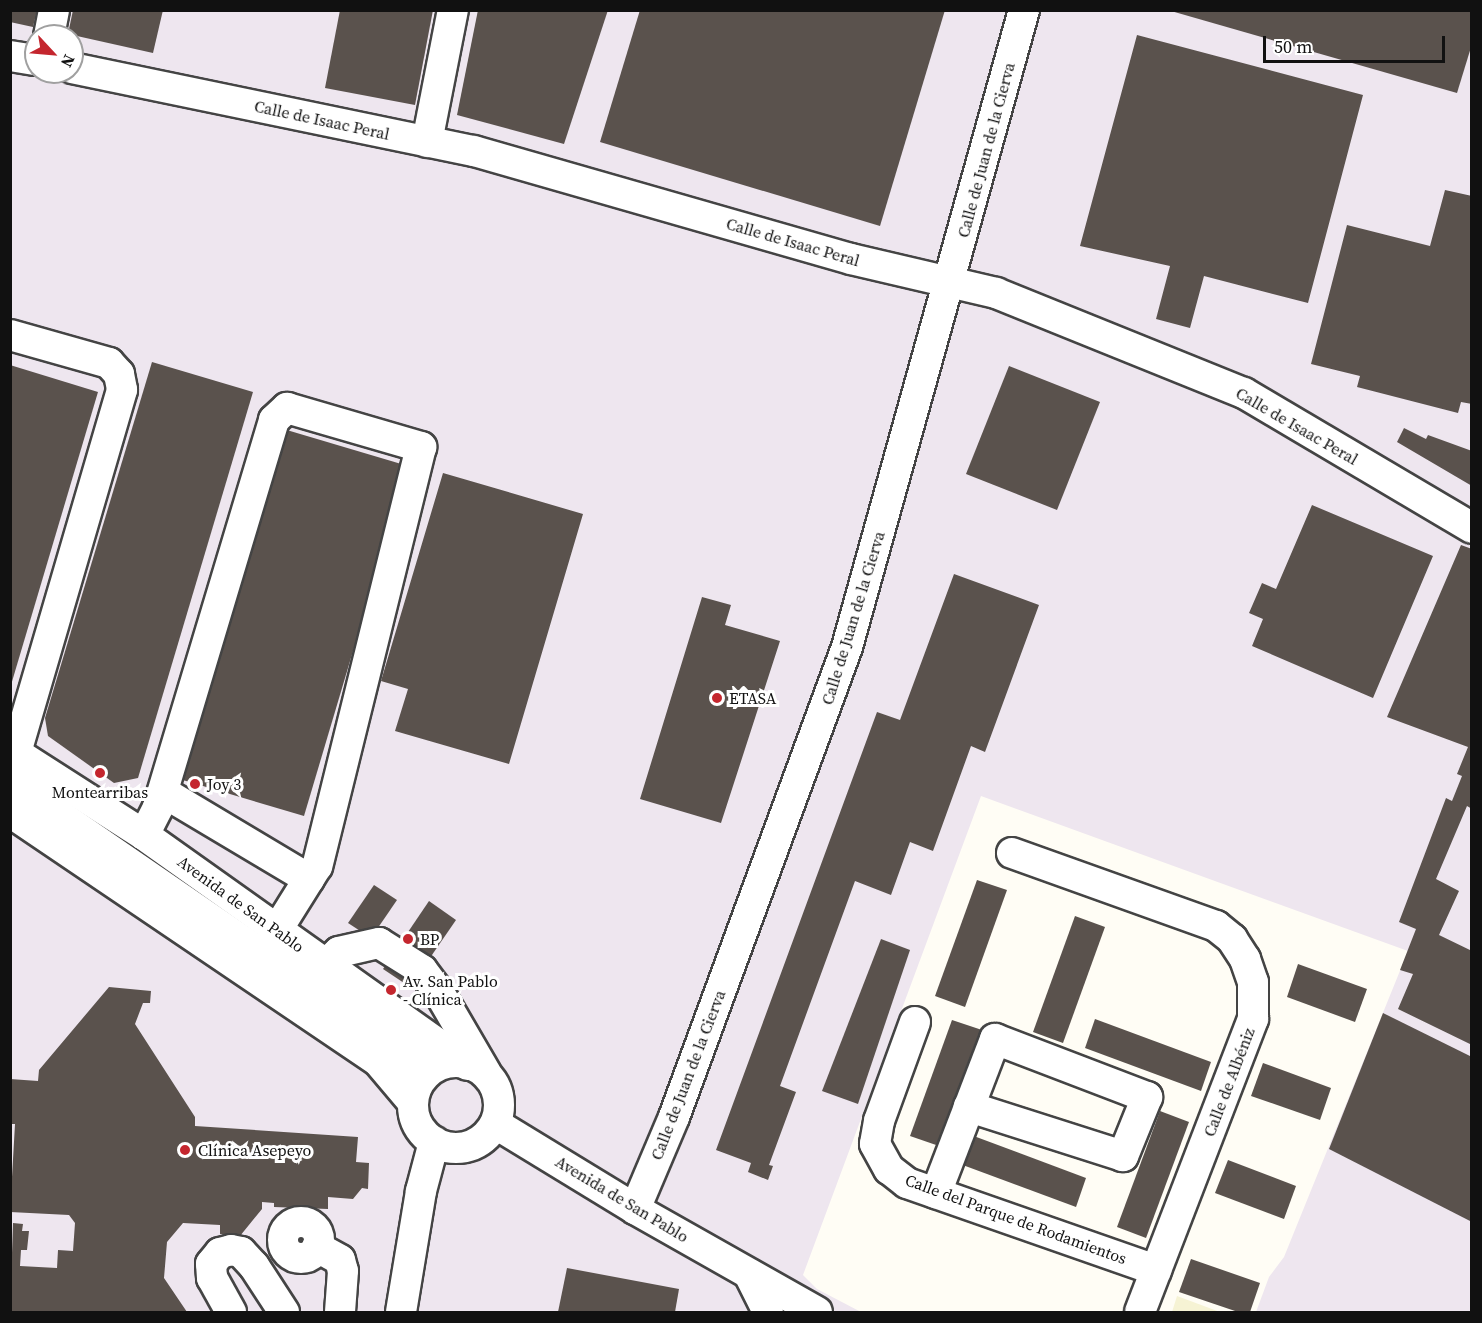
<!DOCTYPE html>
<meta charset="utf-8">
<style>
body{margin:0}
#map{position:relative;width:1482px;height:1323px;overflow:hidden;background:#fffdf5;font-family:"Source Serif 4",serif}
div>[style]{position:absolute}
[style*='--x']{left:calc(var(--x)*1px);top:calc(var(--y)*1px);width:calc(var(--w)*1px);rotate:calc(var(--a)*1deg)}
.industrial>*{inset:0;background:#eee6ef}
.farmland>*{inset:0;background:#f6f3d4}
.building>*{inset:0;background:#5a524d}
.roads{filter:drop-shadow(2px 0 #444) drop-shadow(-2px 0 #444) drop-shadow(0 2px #444) drop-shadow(0 -2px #444)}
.minor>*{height:30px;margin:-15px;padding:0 15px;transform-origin:15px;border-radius:15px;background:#fff}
.minor>.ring{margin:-15px;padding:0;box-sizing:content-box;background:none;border:30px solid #fff;border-radius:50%}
.dots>*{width:16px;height:16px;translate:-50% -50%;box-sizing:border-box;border:3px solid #fff;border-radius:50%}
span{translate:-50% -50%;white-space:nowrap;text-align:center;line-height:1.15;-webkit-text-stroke:6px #fff;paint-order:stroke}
.street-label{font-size:16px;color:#111}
.poi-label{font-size:16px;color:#111}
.left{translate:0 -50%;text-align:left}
.frame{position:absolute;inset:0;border:12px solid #111;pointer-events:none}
.north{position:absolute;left:24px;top:24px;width:60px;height:60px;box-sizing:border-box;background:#fff;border:2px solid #a0a0a0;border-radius:50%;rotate:116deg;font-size:16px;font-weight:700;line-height:24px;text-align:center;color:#111}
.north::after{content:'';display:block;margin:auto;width:21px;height:27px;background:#c4262e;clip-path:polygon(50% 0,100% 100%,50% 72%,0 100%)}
.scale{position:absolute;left:1263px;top:36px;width:182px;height:27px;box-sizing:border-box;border:3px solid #111;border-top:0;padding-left:8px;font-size:18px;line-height:21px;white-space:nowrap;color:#111;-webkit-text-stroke:4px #fff;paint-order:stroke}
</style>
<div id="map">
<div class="industrial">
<div style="clip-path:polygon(evenodd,10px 11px,1471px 11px,1471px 1312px,1256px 1312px,1269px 1277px,1284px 1257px,1408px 951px,981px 796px,803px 1275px,817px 1289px,861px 1312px,11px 1312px,10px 11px,36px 36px,72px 36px,72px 72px,36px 72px,36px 36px)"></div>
</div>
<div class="farmland">
<div style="clip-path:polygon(1177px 1296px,1220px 1312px,1172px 1312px)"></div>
</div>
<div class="building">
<div style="clip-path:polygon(10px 10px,37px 10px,33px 27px,10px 22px)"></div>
<div style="clip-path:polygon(73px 10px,163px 10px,153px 53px,68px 34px)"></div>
<div style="clip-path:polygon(340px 10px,433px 10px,415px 105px,325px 88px)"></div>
<div style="clip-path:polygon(478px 10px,608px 10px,564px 144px,457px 115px)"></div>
<div style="clip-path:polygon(640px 10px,945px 10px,880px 226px,600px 142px)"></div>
<div style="clip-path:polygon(1472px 10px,1472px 44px,1457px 93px,1171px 11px)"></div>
<div style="clip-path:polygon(1137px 35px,1363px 95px,1308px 303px,1204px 276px,1190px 328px,1156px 319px,1170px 266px,1080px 246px)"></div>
<div style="clip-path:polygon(1445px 190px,1472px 196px,1472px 404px,1461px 402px,1458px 413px,1357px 387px,1360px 376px,1311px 364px,1347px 225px,1430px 246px)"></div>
<div style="clip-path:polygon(152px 362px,253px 392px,138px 778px,114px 783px,48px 736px,45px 718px)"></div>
<div style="clip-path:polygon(10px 365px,98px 392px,11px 685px,10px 685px)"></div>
<div style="clip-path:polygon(1009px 366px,1100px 402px,1057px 510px,966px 474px)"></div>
<div style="clip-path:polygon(280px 428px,408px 466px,304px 816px,176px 778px)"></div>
<div style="clip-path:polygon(1404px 428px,1426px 439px,1428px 435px,1472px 451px,1472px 486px,1397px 442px)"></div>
<div style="clip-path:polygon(443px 473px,583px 514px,509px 764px,395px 731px,408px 689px,381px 681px)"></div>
<div style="clip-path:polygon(1312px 505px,1433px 556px,1373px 698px,1252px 646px,1263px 619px,1249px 613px,1262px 583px,1276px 589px)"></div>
<div style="clip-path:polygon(1461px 545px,1472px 549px,1472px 809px,1467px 806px,1436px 879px,1459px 891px,1439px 935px,1472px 951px,1472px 1045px,1398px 1009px,1413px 974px,1400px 970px,1416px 929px,1399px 922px,1446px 798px,1452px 801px,1462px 776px,1457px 774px,1468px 747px,1387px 717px)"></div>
<div style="clip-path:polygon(954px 574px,1039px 605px,985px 752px,971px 746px,933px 851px,910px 842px,891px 895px,855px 881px,780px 1086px,796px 1092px,769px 1165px,773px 1166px,768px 1180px,748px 1172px,751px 1163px,716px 1150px,877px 712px,900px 720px)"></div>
<div style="clip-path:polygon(702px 597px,731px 605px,725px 625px,780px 641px,721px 823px,640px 799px)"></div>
<div style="clip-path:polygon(977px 880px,1007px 890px,965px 1007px,935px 996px)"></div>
<div style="clip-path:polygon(374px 885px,397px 900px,371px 938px,348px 923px)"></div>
<div style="clip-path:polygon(429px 901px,456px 920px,410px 987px,383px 969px)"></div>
<div style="clip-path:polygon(1075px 916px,1105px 927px,1063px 1043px,1033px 1032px)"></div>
<div style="clip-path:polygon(881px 939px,910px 950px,858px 1104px,822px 1091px)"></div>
<div style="clip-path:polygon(1298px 964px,1367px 989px,1355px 1022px,1287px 997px)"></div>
<div style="clip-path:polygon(109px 987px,151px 991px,150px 1003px,143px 1003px,135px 1024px,195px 1117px,195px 1126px,358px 1137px,356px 1162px,369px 1163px,368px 1189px,362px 1188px,353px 1199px,328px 1197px,328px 1209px,274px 1207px,274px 1203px,262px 1202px,262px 1209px,240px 1236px,220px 1234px,220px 1225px,183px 1223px,167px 1242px,164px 1278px,187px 1312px,10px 1312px,13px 1223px,23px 1224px,22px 1231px,29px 1231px,27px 1250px,21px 1250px,20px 1266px,57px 1268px,58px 1250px,73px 1251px,75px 1223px,69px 1215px,10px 1212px,15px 1124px,10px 1124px,10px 1079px,38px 1081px,39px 1070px)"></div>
<div style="clip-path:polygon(1383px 1013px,1472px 1057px,1472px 1222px,1329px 1149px)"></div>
<div style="clip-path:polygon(1095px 1019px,1211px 1062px,1201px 1091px,1085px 1048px)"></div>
<div style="clip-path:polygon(952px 1020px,982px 1030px,939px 1146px,910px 1136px)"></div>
<div style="clip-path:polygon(1263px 1063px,1331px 1088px,1320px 1120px,1251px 1096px)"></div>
<div style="clip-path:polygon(1160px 1111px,1189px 1122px,1146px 1238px,1117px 1227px)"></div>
<div style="clip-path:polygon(971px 1135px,1086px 1178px,1076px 1207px,960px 1164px)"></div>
<div style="clip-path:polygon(1228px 1160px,1296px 1186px,1284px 1219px,1215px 1193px)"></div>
<div style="clip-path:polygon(1191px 1259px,1260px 1283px,1250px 1312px,1238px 1312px,1179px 1292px)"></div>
<div style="clip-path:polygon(567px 1268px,679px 1289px,675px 1312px,558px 1312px)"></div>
</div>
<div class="roads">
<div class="minor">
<div style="--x:49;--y:36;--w:26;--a:-79"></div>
<div style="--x:10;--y:56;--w:26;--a:9"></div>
<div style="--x:72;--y:68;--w:410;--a:11.7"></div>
<div style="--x:474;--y:151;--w:392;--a:16"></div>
<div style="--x:851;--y:259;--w:149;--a:13.2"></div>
<div style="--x:996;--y:293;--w:267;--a:22"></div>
<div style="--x:1244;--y:393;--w:265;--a:30.6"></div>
<div style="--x:427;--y:142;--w:135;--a:-78.9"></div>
<div style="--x:10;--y:335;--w:103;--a:15.8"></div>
<div style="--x:109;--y:363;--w:15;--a:48"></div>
<div style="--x:119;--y:374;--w:16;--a:79"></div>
<div style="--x:122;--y:390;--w:378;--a:106.3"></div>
<div style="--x:10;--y:749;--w:159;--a:32.7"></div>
<div style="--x:144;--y:835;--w:397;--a:35.4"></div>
<div style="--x:10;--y:781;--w:482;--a:34.5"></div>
<div style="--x:407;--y:1054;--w:27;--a:42"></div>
<div style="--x:163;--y:792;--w:170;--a:30.8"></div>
<div style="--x:10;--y:812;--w:444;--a:34.1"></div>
<div style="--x:378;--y:1061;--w:51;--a:49.8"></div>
<div style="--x:144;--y:835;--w:31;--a:-63"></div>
<div style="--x:158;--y:807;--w:404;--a:-73.3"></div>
<div style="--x:274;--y:420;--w:18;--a:-43"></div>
<div style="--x:287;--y:408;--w:140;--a:16.2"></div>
<div style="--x:421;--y:447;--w:432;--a:103.9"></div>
<div style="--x:317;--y:866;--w:75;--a:122"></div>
<div style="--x:1012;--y:853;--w:217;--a:19.7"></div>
<div style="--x:1216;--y:926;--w:21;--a:39"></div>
<div style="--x:1232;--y:939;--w:24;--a:57"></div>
<div style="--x:1245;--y:959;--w:24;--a:71"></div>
<div style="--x:1253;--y:982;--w:37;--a:90"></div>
<div style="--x:1253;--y:1019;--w:314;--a:111.1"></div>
<div style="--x:325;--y:965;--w:19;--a:-43"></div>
<div style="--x:339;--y:952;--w:41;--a:-12.7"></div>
<div style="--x:379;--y:943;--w:51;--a:32.1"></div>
<div style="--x:422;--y:970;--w:30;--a:53"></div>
<div style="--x:440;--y:994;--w:91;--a:59.8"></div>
<div style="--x:915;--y:1022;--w:105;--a:110"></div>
<div style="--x:879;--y:1121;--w:23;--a:100"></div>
<div style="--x:875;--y:1144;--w:29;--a:61"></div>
<div style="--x:889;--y:1169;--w:23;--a:38"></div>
<div style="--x:907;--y:1183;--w:264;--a:19.3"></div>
<div class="ring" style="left:413px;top:1062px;width:56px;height:56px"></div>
<div style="--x:496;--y:1124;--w:163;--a:31.4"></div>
<div style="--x:635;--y:1209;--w:209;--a:29.5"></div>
<div style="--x:936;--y:1193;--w:165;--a:-69"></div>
<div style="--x:995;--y:1039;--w:163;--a:20.9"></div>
<div style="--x:1147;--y:1097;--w:64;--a:112.1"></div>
<div style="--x:1123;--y:1156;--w:162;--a:-162.3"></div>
<div style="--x:635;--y:1209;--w:100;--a:-67"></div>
<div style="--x:674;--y:1117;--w:501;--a:-69.79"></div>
<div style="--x:847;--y:647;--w:661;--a:-74.47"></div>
<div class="ring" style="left:283px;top:1222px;width:6px;height:6px"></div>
<div style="--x:317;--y:1247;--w:26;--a:29"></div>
<div style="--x:340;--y:1260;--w:11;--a:75"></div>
<div style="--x:343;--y:1271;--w:41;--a:94.2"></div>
<div style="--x:749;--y:1274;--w:42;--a:63.4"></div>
<div style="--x:231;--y:1312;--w:39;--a:-119"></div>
<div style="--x:212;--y:1278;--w:14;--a:-94"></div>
<div style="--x:211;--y:1264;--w:14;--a:-51"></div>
<div style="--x:220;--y:1253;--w:11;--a:-15"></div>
<div style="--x:231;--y:1250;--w:10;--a:11"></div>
<div style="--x:241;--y:1252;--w:19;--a:47"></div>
<div style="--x:254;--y:1266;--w:55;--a:56.9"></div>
<div style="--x:401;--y:1312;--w:123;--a:-80.6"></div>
<div style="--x:421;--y:1191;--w:51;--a:-75.1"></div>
</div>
</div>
<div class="dots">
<div style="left:717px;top:698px;background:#c4262e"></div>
<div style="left:100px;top:773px;background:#c4262e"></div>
<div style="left:195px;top:784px;background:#c4262e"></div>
<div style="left:408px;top:939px;background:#c4262e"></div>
<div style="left:391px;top:990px;background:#c4262e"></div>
<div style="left:185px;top:1150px;background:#c4262e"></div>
</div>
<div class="street-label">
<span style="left:322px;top:120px;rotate:12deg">Calle de Isaac Peral</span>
<span style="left:986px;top:150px;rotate:-75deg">Calle de Juan de la Cierva</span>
<span style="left:793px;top:242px;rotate:16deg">Calle de Isaac Peral</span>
<span style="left:1297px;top:426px;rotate:30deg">Calle de Isaac Peral</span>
<span style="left:853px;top:618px;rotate:-73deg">Calle de Juan de la Cierva</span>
<span style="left:241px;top:904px;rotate:36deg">Avenida de San Pablo</span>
<span style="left:688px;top:1075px;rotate:-69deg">Calle de Juan de la Cierva</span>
<span style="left:1229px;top:1082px;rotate:-69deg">Calle de Albéniz</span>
<span style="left:622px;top:1199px;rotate:31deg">Avenida de San Pablo</span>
<span style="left:1016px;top:1219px;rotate:20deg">Calle del Parque de Rodamientos</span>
</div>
<div class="poi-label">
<span class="left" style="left:729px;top:698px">ETASA</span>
<span class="left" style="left:207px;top:784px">Joy 3</span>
<span style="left:100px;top:792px">Montearribas</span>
<span class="left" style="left:420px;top:939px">BP</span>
<span class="left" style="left:403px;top:990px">Av. San Pablo<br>- Clínica</span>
<span class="left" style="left:198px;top:1150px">Clínica Asepeyo</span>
</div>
<div class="frame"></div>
<div class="north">N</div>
<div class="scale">50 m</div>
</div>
